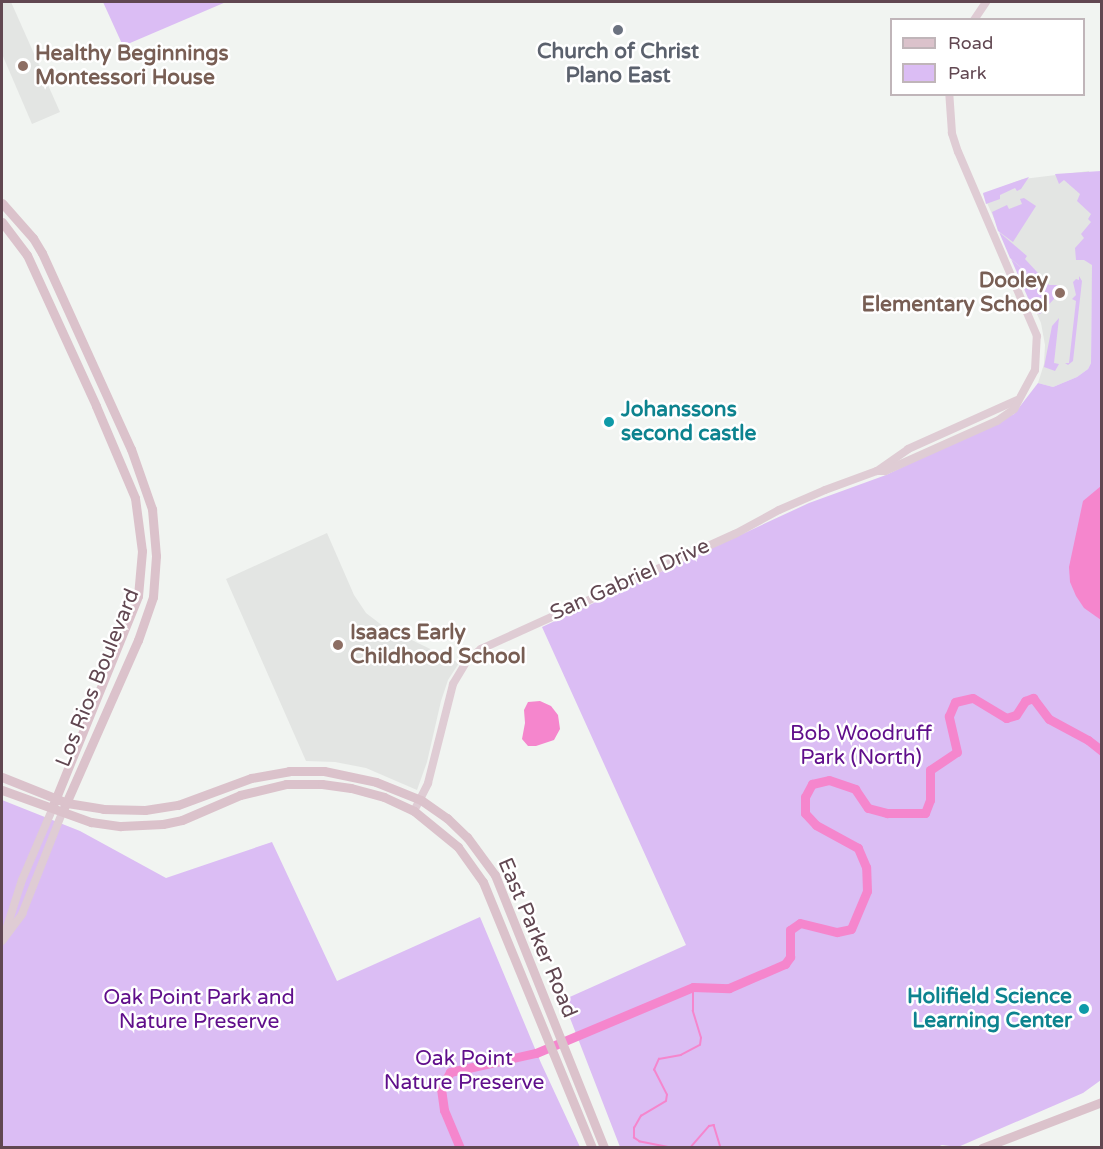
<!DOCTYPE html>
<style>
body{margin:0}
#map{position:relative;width:1103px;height:1149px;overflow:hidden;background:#f1f4f1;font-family:"Varela Round",sans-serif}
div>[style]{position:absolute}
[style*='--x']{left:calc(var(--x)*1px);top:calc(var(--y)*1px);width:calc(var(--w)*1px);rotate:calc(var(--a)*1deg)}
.education>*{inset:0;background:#e3e5e3}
.green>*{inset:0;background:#dbbdf4}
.water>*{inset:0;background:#f586cd}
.stream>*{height:1.5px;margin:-0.75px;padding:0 0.75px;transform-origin:0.75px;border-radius:0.75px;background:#f586cd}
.river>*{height:9px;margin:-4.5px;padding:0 4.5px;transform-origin:4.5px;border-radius:4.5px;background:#f586cd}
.tertiary>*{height:8px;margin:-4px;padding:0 4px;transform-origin:4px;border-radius:4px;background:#dfccd4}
.secondary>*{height:9px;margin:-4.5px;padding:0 4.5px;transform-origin:4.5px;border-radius:4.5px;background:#dbc2cb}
.dots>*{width:16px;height:16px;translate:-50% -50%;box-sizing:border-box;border:3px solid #fff;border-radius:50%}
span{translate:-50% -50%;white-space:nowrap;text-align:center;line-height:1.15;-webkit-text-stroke:5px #fff;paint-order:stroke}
.worship-label{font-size:21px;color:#5b616d;font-weight:700}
.education-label{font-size:21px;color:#785e54;font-weight:700}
.left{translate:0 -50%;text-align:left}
.right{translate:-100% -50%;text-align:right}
.culture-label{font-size:21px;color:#0d838f;font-weight:700}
.street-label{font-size:21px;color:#614751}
.park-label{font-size:21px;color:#600f8b}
.frame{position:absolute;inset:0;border:3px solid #614751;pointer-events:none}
.legend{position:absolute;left:890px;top:18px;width:195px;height:78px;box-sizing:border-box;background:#fff;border:2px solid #c0b5b9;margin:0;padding:8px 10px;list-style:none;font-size:18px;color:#614751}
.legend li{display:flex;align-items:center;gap:12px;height:30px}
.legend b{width:30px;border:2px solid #c0b5b9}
</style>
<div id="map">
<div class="education">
<div style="clip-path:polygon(2px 2px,11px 2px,60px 112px,32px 124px,2px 54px)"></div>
<div style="clip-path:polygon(1089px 171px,1093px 217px,1091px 363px,1088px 369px,1077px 377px,1053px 387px,1038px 383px,1044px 364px,1045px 345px,1041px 323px,983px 194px,1023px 179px)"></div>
<div style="clip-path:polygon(327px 533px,354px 595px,366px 613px,383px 626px,459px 663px,448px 680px,441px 701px,427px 762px,417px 790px,366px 768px,335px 762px,306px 761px,226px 579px)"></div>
</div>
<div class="green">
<div style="clip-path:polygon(103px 2px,226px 2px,123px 46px)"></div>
<div style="clip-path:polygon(1101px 171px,1101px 1080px,1083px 1093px,958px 1147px,942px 1145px,935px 1148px,620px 1147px,563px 1000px,686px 945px,542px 627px,809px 503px,886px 475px,1014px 414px,1038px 383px,1053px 387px,1077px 377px,1088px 369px,1091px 363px,1092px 265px,1084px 260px,1076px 260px,1075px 248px,1084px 238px,1081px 234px,1091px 222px,1088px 219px,1091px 214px,1077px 201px,1080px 194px,1064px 180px,1059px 184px,1055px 174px)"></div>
<div style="clip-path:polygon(1029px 177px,1021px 189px,1017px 191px,1015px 188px,1000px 195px,1000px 199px,986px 204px,983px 193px)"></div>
<div style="clip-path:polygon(1024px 198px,1036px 206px,1013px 242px,998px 231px,992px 212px,1007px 205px,1009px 209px,1022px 204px,1020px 199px)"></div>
<div style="clip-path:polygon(999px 232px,1027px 256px,1025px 259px,1050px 286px,1037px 281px,1010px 258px)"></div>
<div style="clip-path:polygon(1011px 259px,1041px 285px,1058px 285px,1054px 299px,1040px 314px,1035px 314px)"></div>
<div style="clip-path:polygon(1079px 276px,1082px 281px,1073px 361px,1068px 365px,1065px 363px,1069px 363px,1076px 301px,1072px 299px,1076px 295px,1073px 282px,1076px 279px,1079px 280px)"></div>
<div style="clip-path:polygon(1059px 318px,1054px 363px,1059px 364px,1055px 371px,1044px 367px,1052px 326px)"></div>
<div style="clip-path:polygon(2px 800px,80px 831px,166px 878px,272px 842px,337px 981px,480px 917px,541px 1063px,580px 1147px,2px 1147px)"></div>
</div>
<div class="water">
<div style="clip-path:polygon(1101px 486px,1101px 620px,1084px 608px,1076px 596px,1070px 582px,1069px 567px,1083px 501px)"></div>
<div style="clip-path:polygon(540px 701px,551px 706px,558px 715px,560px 729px,554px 740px,536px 746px,528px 746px,522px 739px,525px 723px,524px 710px,528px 702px)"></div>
</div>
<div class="stream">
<div style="--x:671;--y:1148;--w:32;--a:-169"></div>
<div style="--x:640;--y:1142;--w:7;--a:-146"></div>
<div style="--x:634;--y:1138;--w:10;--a:-90"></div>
<div style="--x:634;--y:1128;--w:14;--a:-60"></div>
<div style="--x:641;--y:1116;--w:29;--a:-31"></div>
<div style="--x:666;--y:1101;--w:6;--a:-81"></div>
<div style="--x:667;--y:1095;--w:28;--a:-117"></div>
<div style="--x:654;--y:1070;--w:12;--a:-66"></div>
<div style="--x:659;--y:1059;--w:22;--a:-10"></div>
<div style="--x:681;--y:1055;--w:21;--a:-28"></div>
<div style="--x:700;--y:1045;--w:7;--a:-82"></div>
<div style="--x:701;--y:1038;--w:28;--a:-107"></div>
<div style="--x:693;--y:1011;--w:24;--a:-90"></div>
<div style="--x:690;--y:1148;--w:29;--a:-49"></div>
<div style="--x:709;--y:1126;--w:5;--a:-11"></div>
<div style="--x:714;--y:1125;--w:24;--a:73"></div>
</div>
<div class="river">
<div style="--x:460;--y:1148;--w:41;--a:-112.8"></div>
<div style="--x:444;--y:1110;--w:21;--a:-98"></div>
<div style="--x:441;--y:1089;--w:19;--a:-62"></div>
<div style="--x:450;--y:1072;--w:88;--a:-12.5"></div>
<div style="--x:536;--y:1053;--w:170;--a:-22.8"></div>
<div style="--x:693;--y:987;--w:36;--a:2"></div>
<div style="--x:729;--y:988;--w:61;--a:-23.2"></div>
<div style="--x:785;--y:964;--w:9;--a:-54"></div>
<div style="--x:790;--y:957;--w:27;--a:-90"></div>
<div style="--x:790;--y:930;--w:12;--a:-35"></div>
<div style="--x:800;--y:923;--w:38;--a:14"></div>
<div style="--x:837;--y:932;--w:14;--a:-12"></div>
<div style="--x:851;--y:929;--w:41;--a:-67.2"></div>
<div style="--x:867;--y:891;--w:24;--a:-92"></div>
<div style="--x:866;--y:867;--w:21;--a:-113"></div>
<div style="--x:858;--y:848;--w:48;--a:-151.3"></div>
<div style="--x:816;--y:825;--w:16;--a:-133"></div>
<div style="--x:805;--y:813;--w:16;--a:-90"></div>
<div style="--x:805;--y:797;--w:15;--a:-62"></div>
<div style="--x:812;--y:784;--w:17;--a:-13"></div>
<div style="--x:829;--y:780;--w:28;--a:19"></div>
<div style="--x:855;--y:789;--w:23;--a:56"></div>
<div style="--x:868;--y:808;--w:20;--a:15"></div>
<div style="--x:887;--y:813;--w:38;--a:0"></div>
<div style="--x:925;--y:813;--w:14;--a:-69"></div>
<div style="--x:930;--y:800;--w:30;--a:-90"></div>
<div style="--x:930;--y:770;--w:32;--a:-34"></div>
<div style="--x:957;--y:752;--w:37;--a:-103"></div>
<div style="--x:949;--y:716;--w:15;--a:-67"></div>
<div style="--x:955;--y:702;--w:18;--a:-13"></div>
<div style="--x:973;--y:698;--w:39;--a:31"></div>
<div style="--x:1006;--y:718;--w:10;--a:-17"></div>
<div style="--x:1016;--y:715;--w:17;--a:-57"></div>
<div style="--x:1025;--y:701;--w:9;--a:-21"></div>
<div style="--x:1033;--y:698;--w:26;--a:53"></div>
<div style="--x:1049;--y:719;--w:44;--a:28.3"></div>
<div style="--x:1088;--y:740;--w:18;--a:38"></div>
</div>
<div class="tertiary">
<div style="--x:974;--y:20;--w:22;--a:-56"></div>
<div style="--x:877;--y:471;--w:38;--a:-35"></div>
<div style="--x:908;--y:449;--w:120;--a:-24.2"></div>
<div style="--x:414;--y:811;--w:31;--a:-63"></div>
<div style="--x:428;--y:783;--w:102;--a:-75.8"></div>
<div style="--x:453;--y:684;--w:26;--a:-59"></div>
<div style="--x:466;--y:662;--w:20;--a:-41"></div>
<div style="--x:481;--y:649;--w:279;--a:-24.4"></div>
<div style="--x:735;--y:534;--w:50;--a:-28.6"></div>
<div style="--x:779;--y:510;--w:50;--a:-23.5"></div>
<div style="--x:825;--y:490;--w:55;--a:-20.1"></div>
<div style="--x:877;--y:471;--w:8;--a:0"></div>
<div style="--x:885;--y:471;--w:123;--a:-24.1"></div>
<div style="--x:997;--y:421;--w:21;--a:-35"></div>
<div style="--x:1014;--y:409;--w:44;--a:-61.7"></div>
<div style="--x:1035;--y:370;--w:34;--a:-87"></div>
<div style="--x:1037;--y:336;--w:200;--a:-113.2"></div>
<div style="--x:958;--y:152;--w:20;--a:-108"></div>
<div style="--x:952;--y:133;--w:39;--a:-94"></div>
<div style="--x:6;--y:930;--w:52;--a:-72.3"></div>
<div style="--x:22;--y:880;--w:76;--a:-66.8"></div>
<div style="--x:2;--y:941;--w:34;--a:-53"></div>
<div style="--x:22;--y:914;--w:109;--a:-68.4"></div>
</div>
<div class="secondary">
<div style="--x:2;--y:203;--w:47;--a:48.5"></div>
<div style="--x:33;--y:238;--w:17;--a:59"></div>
<div style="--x:42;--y:253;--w:215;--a:65.6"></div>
<div style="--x:131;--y:449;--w:64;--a:70.7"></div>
<div style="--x:152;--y:509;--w:47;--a:85.1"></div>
<div style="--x:156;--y:556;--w:41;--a:94.2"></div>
<div style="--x:153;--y:597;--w:46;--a:109.2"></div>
<div style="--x:138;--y:640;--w:184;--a:113.8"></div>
<div style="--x:2;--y:222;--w:41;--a:52.9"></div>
<div style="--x:27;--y:255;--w:166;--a:65.4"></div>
<div style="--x:96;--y:406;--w:100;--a:67"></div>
<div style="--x:135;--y:498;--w:53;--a:82.5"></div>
<div style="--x:142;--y:551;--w:45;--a:95.1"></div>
<div style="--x:138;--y:596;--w:226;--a:112.1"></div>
<div style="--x:2;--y:777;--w:70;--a:21.8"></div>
<div style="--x:67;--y:803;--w:36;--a:9"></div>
<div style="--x:103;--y:809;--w:42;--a:1.4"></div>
<div style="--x:145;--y:810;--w:33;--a:-9"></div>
<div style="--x:178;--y:805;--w:78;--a:-20.3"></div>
<div style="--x:251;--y:778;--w:39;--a:-10"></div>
<div style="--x:289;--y:771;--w:35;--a:0"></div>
<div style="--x:324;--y:771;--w:53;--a:11.9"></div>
<div style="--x:376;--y:782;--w:48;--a:21.8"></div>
<div style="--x:421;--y:800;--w:32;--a:35"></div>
<div style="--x:447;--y:818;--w:28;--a:44"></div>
<div style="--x:467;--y:837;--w:47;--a:53.6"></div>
<div style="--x:495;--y:875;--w:294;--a:68.2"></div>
<div style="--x:2;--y:790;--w:95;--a:19.8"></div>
<div style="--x:91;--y:822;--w:30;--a:8"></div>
<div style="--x:121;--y:826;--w:42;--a:-2.7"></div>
<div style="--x:163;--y:824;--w:19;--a:-12"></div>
<div style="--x:182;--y:820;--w:63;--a:-23.3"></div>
<div style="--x:240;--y:795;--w:47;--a:-13.4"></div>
<div style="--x:286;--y:784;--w:36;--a:0"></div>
<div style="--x:322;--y:784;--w:29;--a:8"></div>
<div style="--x:351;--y:788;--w:34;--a:15"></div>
<div style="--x:384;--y:797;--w:33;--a:25"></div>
<div style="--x:414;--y:811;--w:57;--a:39.3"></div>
<div style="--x:458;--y:847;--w:43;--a:54.5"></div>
<div style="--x:483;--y:882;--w:287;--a:67.7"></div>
<div style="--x:982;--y:1148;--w:129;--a:-21"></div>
</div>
<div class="dots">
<div style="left:618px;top:30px;background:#6b7280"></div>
<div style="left:23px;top:66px;background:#8d6e63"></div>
<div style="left:1060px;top:293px;background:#8d6e63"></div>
<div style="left:609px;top:422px;background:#0f9aa8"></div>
<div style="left:338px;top:645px;background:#8d6e63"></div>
<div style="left:1084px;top:1009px;background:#0f9aa8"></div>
</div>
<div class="worship-label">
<span style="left:618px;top:64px">Church of Christ<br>Plano East</span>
</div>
<div class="education-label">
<span class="left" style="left:35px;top:66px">Healthy Beginnings<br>Montessori House</span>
<span class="right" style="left:1048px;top:293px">Dooley<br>Elementary School</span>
<span class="left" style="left:350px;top:645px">Isaacs Early<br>Childhood School</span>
</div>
<div class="culture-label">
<span class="left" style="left:621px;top:422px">Johanssons<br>second castle</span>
<span class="right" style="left:1072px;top:1009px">Holifield Science<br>Learning Center</span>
</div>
<div class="street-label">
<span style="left:630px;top:580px;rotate:-24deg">San Gabriel Drive</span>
<span style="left:98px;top:678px;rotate:-68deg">Los Rios Boulevard</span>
<span style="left:537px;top:938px;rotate:67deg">East Parker Road</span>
</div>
<div class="park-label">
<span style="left:861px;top:746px">Bob Woodruff<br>Park (North)</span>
<span style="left:199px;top:1010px">Oak Point Park and<br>Nature Preserve</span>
<span style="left:464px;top:1071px">Oak Point<br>Nature Preserve</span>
</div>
<div class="frame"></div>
<ul class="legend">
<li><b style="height:8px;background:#dbc2cb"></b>Road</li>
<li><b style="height:16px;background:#dbbdf4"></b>Park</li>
</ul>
</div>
